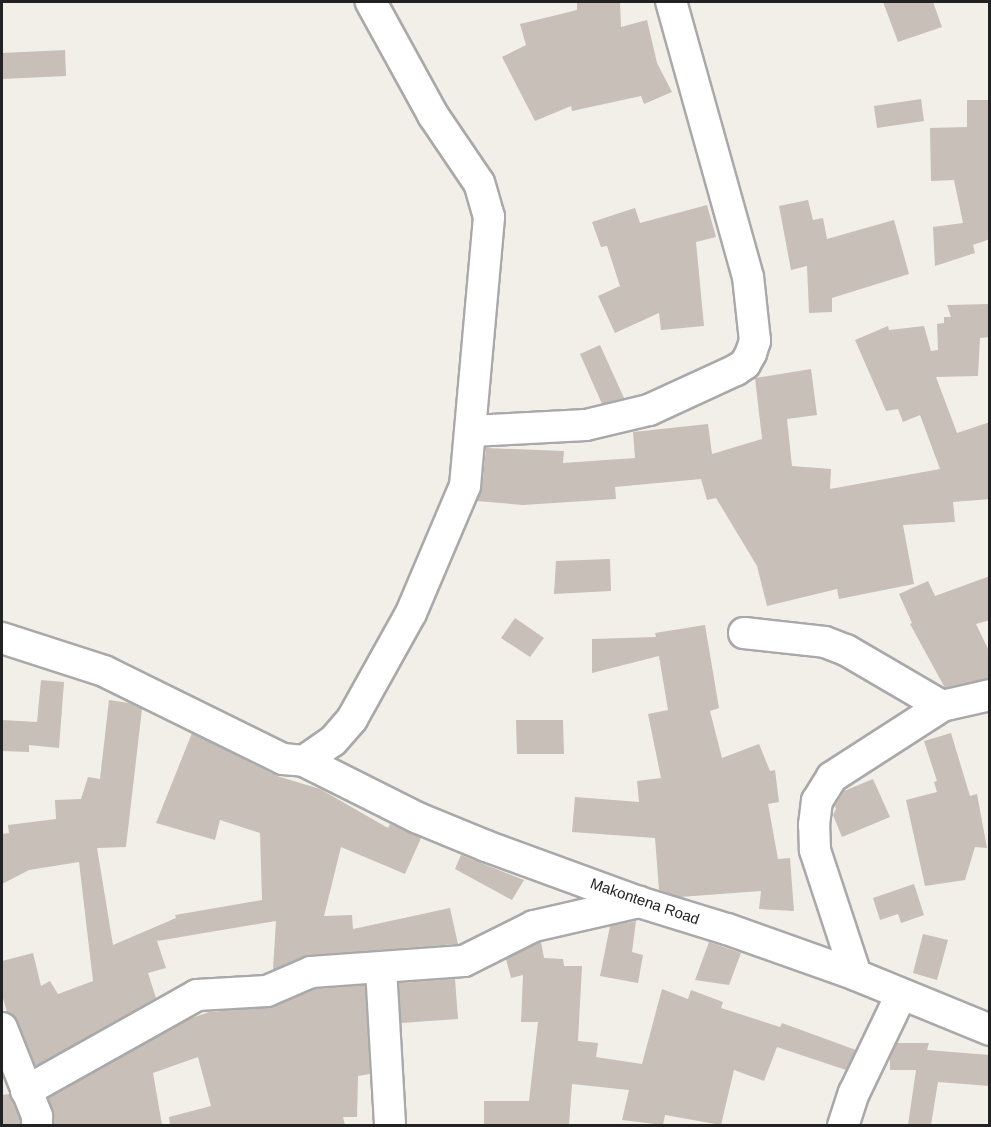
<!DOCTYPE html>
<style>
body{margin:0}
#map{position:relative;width:991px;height:1127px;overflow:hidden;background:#f2efe9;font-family:Arial,sans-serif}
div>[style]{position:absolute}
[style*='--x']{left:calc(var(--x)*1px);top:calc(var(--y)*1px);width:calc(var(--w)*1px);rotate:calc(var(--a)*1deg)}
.building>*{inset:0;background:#c7bfb8}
.roads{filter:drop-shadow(2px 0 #a9a9a9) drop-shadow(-2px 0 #a9a9a9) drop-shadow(0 2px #a9a9a9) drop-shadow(0 -2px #a9a9a9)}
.minor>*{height:30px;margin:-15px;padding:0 15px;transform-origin:15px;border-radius:15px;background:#fff}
span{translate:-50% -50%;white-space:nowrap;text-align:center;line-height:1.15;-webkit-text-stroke:6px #fff;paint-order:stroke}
.street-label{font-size:15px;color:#222}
.frame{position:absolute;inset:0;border:3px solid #222;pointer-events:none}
</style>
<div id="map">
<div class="building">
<div style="clip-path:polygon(577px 2px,620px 2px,621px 27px,647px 20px,657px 63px,672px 92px,644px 104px,641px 96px,572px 111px,571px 106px,535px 121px,502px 57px,526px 45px,520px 24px,577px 10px)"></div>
<div style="clip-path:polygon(883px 2px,933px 2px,942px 27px,898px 42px)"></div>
<div style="clip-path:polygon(65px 50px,66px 76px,2px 79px,2px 53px)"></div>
<div style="clip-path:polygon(921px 99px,924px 121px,877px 128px,874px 106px)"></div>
<div style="clip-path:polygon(967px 100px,990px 100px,990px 239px,973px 245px,975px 253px,935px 266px,933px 227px,963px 223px,954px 180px,931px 181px,930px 128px,967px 127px)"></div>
<div style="clip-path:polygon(808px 200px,813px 220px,823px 218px,827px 239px,894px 220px,909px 274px,832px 298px,832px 312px,809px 313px,807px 266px,791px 270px,779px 206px)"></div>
<div style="clip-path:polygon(707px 205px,716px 237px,696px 242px,704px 326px,661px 330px,659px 313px,615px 333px,598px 296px,620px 286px,607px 246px,601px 247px,592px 222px,635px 208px,640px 223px)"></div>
<div style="clip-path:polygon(990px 304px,990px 337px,980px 338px,978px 376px,936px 377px,957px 433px,990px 422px,990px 499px,953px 502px,955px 522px,903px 525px,914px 584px,839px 599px,837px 589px,767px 606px,757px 566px,716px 498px,707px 500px,701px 479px,615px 487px,616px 499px,523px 505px,477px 501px,482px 488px,486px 448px,564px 451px,563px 463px,635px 458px,633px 432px,708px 424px,712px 454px,762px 439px,755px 378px,811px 369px,817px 415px,787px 419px,792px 466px,831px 469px,830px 489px,940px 469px,920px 415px,903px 422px,898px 409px,886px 411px,855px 340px,888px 326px,889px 330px,924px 326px,931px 351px,938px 350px,937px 324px,944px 323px,944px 317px,951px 317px,947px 305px)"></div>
<div style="clip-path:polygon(600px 345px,624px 398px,602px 404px,580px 354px)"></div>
<div style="clip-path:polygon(610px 559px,611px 591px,554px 594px,556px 561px)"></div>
<div style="clip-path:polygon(990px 576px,990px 620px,976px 624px,990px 653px,990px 678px,945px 688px,910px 624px,912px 623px,899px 594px,928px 581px,935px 596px)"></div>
<div style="clip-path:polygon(515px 618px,544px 638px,530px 657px,501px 638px)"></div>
<div style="clip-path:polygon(705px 625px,719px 708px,710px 711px,722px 758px,759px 744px,770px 771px,775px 770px,779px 802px,768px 804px,778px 859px,790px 858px,794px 911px,759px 909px,761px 891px,680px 897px,659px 890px,655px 838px,572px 832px,575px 797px,639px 802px,637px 781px,661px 778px,648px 714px,668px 710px,659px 656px,592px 673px,592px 639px,656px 637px,655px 633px)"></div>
<div style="clip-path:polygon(41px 680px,64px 682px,59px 748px,29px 745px,29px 752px,2px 751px,2px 720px,37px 722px)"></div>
<div style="clip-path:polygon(109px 700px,129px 703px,142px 709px,126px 847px,97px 848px,113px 945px,176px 918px,175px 915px,262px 900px,260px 833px,220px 820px,215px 840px,156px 823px,192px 733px,277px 776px,320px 789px,388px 828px,390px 824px,421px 838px,405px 874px,341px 847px,324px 916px,352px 915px,353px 929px,450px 908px,458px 944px,310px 955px,273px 970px,276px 921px,157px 941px,166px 968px,148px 973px,156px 998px,36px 1066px,18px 1022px,7px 1012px,2px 995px,2px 961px,33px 953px,41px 986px,50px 981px,58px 994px,93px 981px,79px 862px,29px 870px,2px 884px,2px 834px,9px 833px,8px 825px,56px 819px,55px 800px,81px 799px,88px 777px,100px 779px)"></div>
<div style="clip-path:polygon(516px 720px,563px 720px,564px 754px,517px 754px)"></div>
<div style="clip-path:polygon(951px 733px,970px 796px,977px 794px,987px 848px,975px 847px,965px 880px,925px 886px,906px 800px,937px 792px,934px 782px,937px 781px,924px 741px)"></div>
<div style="clip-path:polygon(873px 779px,890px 817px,842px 837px,833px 815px,836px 809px,835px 806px,844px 791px)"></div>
<div style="clip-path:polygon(461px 855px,524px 880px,512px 900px,455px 869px)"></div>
<div style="clip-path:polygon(914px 884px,924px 915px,901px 923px,898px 914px,880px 920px,873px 898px)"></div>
<div style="clip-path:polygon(636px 921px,632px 952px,643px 955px,638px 983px,600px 976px,610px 926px)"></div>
<div style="clip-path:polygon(923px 934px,948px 940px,937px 980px,913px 973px)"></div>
<div style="clip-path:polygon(541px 942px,544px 958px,563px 959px,564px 966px,582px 966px,578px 1041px,598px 1043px,596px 1057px,642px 1064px,662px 989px,688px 999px,691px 990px,723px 1002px,721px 1008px,780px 1027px,782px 1023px,856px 1050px,846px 1070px,777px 1047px,764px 1081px,734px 1070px,721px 1125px,665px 1115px,663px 1125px,622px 1120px,629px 1090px,572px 1084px,569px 1125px,484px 1125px,484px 1101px,529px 1101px,538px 1022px,521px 1022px,523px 975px,511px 978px,506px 959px)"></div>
<div style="clip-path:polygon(709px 942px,741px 953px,729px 985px,695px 980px)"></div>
<div style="clip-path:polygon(455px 979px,458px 1019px,401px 1023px,399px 983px)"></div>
<div style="clip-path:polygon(365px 985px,370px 1074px,358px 1076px,357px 1117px,343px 1117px,345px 1125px,170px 1125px,169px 1117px,211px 1106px,198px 1057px,153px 1073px,162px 1125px,54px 1125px,53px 1110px,48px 1098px,189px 1019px,209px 1012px,273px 1007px,315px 989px)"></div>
<div style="clip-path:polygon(897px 1043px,929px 1043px,927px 1050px,990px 1055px,990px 1086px,938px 1082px,931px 1125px,908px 1125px,916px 1070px,890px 1070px,890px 1058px)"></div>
<div style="clip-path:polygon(9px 1094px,20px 1119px,20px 1125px,2px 1125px,2px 1095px)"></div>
</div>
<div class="roads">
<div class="minor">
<div style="--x:472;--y:431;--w:114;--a:-3"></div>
<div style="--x:586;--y:425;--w:65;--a:-13.4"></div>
<div style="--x:649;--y:410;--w:96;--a:-24.7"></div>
<div style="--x:736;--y:370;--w:11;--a:-34"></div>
<div style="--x:745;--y:364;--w:13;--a:-61"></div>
<div style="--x:751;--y:353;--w:13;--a:-72"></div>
<div style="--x:755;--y:341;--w:64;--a:-96.2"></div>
<div style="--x:748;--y:277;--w:286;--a:-105.6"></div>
<div style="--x:744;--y:633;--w:81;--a:6.3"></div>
<div style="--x:825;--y:642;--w:22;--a:21"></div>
<div style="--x:846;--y:650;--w:111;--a:30.3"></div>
<div style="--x:942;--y:706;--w:49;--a:-12.9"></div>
<div style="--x:2;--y:638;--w:107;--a:17.9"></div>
<div style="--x:104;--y:671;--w:199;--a:26.2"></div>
<div style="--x:283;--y:759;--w:21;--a:5"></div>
<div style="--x:304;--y:761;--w:35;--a:-35"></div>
<div style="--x:333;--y:741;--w:29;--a:-49"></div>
<div style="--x:352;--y:719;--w:121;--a:-60.9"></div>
<div style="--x:411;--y:613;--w:138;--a:-67"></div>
<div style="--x:465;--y:486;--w:270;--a:-84.9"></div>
<div style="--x:489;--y:217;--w:35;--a:-106"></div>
<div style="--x:479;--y:183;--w:82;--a:-124.1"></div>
<div style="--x:433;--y:115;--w:129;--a:-118.8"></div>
<div style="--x:304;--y:761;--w:127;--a:26.6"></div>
<div style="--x:418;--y:818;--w:74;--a:22.4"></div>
<div style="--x:486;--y:846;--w:163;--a:20.1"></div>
<div style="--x:639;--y:902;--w:92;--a:17.1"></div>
<div style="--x:727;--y:929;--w:137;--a:19.6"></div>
<div style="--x:856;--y:975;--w:145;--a:22.3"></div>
<div style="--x:381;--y:968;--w:158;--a:86.7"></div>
<div style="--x:856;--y:975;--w:132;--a:-108.2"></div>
<div style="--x:815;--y:850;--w:25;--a:-92"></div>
<div style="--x:814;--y:825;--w:24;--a:-83"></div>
<div style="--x:817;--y:801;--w:28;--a:-58"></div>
<div style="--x:832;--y:777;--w:131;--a:-32.8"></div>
<div style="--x:2;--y:1028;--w:95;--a:68.3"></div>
<div style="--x:37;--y:1116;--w:10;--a:90"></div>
<div style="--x:26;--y:1091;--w:196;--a:-29.3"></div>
<div style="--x:197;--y:995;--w:70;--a:-3.3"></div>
<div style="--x:267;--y:991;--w:48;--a:-23.4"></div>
<div style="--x:311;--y:972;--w:153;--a:-4.1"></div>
<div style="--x:464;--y:961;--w:78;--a:-26.6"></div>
<div style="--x:534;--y:926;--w:108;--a:-12.9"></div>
<div style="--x:843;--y:1126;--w:35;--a:-72"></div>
<div style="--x:854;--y:1093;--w:109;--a:-64.4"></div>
</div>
</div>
<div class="street-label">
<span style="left:645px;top:901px;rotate:19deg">Makontena Road</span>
</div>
<div class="frame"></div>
</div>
